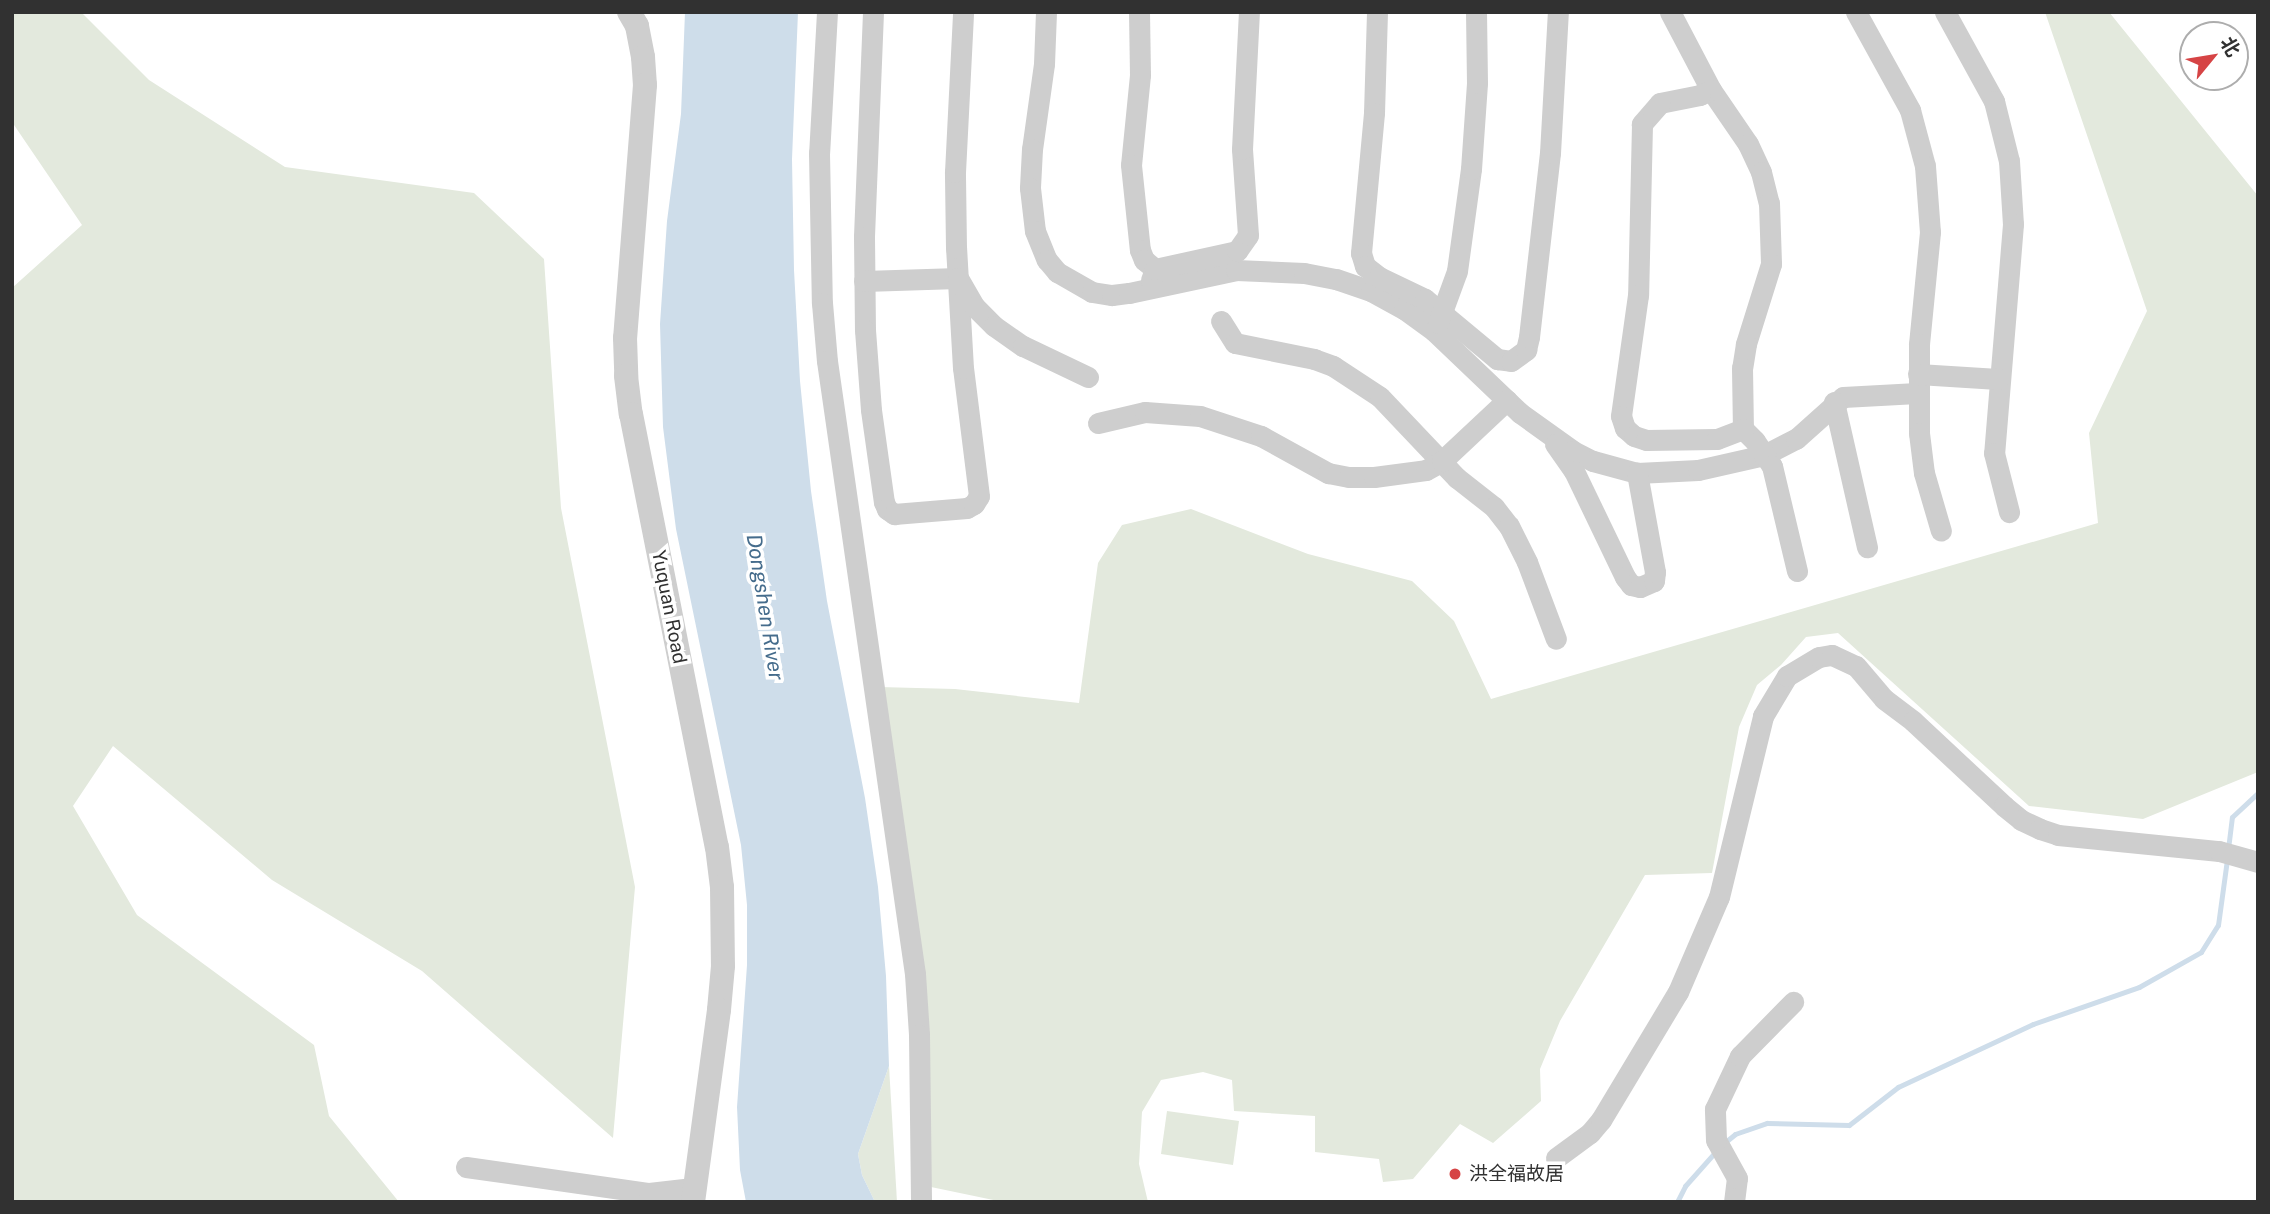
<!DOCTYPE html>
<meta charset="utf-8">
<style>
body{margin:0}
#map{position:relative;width:2270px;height:1214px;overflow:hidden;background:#fff;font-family:"Public Sans","Noto Sans SC",sans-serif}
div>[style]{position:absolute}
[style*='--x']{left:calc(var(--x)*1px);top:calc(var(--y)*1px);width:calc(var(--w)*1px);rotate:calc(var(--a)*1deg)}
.green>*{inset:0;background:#e3e9dd}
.water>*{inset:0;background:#ceddea}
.stream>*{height:5px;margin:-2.5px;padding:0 2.5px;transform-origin:2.5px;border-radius:2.5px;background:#ceddea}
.minor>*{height:21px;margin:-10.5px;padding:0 10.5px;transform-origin:10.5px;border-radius:10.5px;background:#cecece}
.tertiary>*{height:24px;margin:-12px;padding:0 12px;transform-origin:12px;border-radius:12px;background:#cecece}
.dots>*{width:19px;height:19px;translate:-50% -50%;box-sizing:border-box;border:4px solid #fff;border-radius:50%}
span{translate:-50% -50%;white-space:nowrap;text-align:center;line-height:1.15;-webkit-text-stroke:7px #fff;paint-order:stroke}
.street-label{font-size:19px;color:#313131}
.poi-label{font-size:19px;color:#313131}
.left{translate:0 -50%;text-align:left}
.water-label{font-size:21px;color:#456c8c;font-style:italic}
.frame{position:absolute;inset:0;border:14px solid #313131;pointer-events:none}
.north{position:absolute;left:2179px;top:21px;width:70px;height:70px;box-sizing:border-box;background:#fff;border:2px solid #adadad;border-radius:50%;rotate:60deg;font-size:19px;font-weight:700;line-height:28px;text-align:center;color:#313131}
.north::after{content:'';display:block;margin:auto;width:24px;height:32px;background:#d64445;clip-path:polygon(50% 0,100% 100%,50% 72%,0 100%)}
</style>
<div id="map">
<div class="green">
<div style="clip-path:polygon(12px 12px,81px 12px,149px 80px,285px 167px,474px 193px,544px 259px,561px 508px,635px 887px,613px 1138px,422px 971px,272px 880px,113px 746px,73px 806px,137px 915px,314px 1045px,329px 1116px,399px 1202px,12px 1202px,12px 288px,82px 225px,12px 122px)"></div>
<div style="clip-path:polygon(2045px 12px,2109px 12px,2258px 196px,2258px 772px,2143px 819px,2029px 806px,1838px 633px,1806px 637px,1781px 665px,1757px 685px,1739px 727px,1712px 873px,1645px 875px,1560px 1021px,1540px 1069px,1541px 1101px,1493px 1143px,1460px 1124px,1413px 1179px,1383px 1182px,1379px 1159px,1315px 1152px,1315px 1116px,1234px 1111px,1232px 1080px,1203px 1072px,1161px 1080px,1142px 1112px,1139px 1164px,1148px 1202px,1003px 1202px,931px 1187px,879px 687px,955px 689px,1079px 703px,1098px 563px,1122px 525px,1191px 509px,1308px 554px,1412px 581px,1454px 621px,1491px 699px,2098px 523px,2089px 433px,2147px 311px)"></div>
<div style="clip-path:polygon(889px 1066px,897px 1202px,875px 1202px,862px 1175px,858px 1154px)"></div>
<div style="clip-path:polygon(1167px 1111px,1239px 1121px,1233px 1165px,1161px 1154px)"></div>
</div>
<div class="water">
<div style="clip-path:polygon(685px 12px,798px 12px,792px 159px,794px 270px,800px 381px,811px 491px,827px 601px,865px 798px,878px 887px,886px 976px,889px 1066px,858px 1154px,862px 1175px,875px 1202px,746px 1202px,740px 1170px,737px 1107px,747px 965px,747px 905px,741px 845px,676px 529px,663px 427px,660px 324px,667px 221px,681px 114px)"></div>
</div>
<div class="stream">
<div style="--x:2228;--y:849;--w:32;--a:-83"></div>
<div style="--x:2232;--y:817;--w:35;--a:-43"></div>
<div style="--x:1724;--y:1143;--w:14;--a:-39"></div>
<div style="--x:1735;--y:1134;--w:34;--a:-19"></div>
<div style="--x:1767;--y:1123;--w:82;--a:1.4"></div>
<div style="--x:1849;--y:1125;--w:62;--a:-37.8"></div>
<div style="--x:1898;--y:1087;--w:149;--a:-25"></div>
<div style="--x:2033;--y:1024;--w:112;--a:-19.2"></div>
<div style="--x:2139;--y:987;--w:71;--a:-29.4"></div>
<div style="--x:2201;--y:952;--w:32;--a:-58"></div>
<div style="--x:2218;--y:925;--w:67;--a:-82.2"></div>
<div style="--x:1677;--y:1202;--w:18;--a:-63"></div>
<div style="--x:1685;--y:1186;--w:48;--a:-48.4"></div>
</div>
<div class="minor">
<div style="--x:827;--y:12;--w:141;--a:93.2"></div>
<div style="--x:819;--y:153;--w:150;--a:88.9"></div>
<div style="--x:822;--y:303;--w:58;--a:85.1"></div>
<div style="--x:827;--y:361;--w:619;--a:81.83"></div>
<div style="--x:915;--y:974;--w:61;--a:86.2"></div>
<div style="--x:919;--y:1035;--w:167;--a:89.3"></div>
<div style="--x:873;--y:12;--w:225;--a:92.3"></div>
<div style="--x:864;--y:237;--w:93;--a:89.4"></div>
<div style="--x:865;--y:330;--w:80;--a:85.7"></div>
<div style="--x:871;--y:410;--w:93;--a:82"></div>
<div style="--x:884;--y:502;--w:8;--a:67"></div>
<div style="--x:887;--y:509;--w:9;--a:36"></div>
<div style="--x:894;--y:514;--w:73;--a:-4.7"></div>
<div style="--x:967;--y:508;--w:8;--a:-30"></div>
<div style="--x:974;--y:504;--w:9;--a:-58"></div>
<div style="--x:979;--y:496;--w:129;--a:-97.1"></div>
<div style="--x:963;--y:368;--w:120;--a:-93.3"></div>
<div style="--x:956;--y:248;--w:76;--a:-90.8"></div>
<div style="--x:955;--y:172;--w:160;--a:-87.1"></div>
<div style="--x:1046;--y:12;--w:52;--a:92.2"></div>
<div style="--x:1044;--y:64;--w:86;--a:98"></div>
<div style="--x:1032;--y:149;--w:39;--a:93"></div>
<div style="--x:1030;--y:188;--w:43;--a:83.4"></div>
<div style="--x:1035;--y:231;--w:31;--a:68"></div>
<div style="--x:1047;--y:260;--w:16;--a:50"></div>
<div style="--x:1057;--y:272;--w:40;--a:29.7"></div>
<div style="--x:1092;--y:292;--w:20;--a:9"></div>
<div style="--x:1112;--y:295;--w:17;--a:-7"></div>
<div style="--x:1129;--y:293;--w:109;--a:-12.1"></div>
<div style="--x:1236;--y:270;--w:68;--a:2.5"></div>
<div style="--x:1304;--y:273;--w:33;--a:11"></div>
<div style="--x:1336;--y:279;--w:37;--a:19"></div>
<div style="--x:1371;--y:291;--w:38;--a:29"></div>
<div style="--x:1404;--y:309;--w:37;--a:36"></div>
<div style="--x:1434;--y:331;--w:119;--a:43.6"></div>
<div style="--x:1520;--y:413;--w:65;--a:35.6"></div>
<div style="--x:1573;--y:451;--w:22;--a:27"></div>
<div style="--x:1593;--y:461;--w:46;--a:15.3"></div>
<div style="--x:1637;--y:473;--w:61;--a:-2.8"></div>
<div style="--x:1698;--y:470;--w:68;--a:-12.8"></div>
<div style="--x:1764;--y:455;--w:36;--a:-27"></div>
<div style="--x:1796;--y:439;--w:63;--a:-41.8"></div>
<div style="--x:1843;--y:397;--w:74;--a:-3.1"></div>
<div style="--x:1139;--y:12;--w:63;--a:89.1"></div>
<div style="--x:1140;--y:75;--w:90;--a:95.7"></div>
<div style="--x:1131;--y:165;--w:85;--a:84"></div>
<div style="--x:1140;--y:250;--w:11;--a:68"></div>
<div style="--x:1144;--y:260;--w:14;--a:39"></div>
<div style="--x:1155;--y:269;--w:12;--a:110"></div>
<div style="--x:1377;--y:12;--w:101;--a:91.7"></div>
<div style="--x:1374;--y:113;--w:141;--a:95.3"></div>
<div style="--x:1361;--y:253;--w:14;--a:73"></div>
<div style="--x:1365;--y:266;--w:18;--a:38"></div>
<div style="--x:1379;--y:277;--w:51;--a:25.6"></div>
<div style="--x:1425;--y:299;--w:94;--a:39.8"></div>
<div style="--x:1497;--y:359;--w:14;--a:8"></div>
<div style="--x:1511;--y:361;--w:19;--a:-36"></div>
<div style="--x:1526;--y:350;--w:13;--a:-77"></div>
<div style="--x:1529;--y:337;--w:185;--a:-83.5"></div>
<div style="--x:1550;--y:153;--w:141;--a:-86.8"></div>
<div style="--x:1670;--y:12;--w:88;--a:62.3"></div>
<div style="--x:1711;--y:90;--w:65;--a:55.6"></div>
<div style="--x:1748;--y:144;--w:31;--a:65"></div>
<div style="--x:1761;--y:172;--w:32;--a:76"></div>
<div style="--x:1769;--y:203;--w:61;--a:88.1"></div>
<div style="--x:1771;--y:264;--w:84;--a:107.4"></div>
<div style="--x:1746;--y:344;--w:24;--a:99"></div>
<div style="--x:1742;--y:368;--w:61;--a:89.1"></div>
<div style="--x:1743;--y:429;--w:17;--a:45"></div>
<div style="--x:1755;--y:441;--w:30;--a:56"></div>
<div style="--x:1772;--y:466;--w:108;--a:76.6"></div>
<div style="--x:1856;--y:12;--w:112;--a:61.1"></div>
<div style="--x:1910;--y:110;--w:58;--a:75"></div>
<div style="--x:1925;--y:166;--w:66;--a:85.7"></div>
<div style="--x:1930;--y:232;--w:113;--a:95.6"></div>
<div style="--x:1919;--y:344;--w:89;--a:90"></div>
<div style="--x:1919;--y:433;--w:40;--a:82.9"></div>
<div style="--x:1924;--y:473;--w:60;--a:73.7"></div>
<div style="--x:1945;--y:12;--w:102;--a:61.2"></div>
<div style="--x:1994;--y:101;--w:62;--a:76"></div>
<div style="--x:2009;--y:161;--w:63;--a:86.4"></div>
<div style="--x:2013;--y:224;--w:230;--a:94.7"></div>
<div style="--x:1994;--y:453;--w:61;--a:75.7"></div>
<div style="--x:1711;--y:90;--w:12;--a:156"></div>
<div style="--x:1700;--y:95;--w:41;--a:168.7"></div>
<div style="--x:1660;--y:103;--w:28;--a:131"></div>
<div style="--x:1642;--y:124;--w:171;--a:91.3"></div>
<div style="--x:1638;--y:295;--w:122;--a:98"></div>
<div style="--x:1621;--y:416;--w:13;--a:72"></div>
<div style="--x:1625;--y:428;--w:12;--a:42"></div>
<div style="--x:1634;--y:436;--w:13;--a:18"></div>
<div style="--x:1646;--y:440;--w:71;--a:-0.8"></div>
<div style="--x:1717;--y:439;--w:28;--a:-21"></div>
<div style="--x:1155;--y:269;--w:84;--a:-12.4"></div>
<div style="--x:1237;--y:251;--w:19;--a:-55"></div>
<div style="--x:1248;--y:235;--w:86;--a:-94"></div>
<div style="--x:1242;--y:149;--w:137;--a:-87.1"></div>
<div style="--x:864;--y:281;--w:94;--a:-1.8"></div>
<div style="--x:958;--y:278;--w:34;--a:60"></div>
<div style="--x:975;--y:307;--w:27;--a:45"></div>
<div style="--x:994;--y:326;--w:35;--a:35"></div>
<div style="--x:1023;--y:346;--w:72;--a:25.5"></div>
<div style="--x:1221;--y:321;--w:26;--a:58"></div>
<div style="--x:1235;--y:343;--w:81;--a:11.4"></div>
<div style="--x:1314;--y:359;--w:20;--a:20"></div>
<div style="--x:1333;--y:366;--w:56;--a:33.4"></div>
<div style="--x:1380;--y:397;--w:112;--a:46.5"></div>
<div style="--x:1457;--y:478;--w:47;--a:38.1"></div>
<div style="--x:1494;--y:507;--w:24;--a:52"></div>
<div style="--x:1509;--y:526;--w:40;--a:63.4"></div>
<div style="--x:1527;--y:562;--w:82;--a:69.4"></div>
<div style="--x:1438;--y:323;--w:55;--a:-69.9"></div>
<div style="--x:1457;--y:271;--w:103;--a:-82.2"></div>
<div style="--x:1471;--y:169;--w:86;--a:-86"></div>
<div style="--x:1477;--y:83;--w:71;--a:-90.8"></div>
<div style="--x:1918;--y:374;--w:80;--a:3.6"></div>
<div style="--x:1834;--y:402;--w:149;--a:77.2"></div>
<div style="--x:1098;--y:423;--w:48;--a:-13.2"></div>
<div style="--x:1145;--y:412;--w:55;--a:4.2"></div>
<div style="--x:1200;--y:416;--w:64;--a:18.2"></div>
<div style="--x:1261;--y:436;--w:77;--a:28.9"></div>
<div style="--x:1328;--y:473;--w:21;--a:11"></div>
<div style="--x:1349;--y:477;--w:25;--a:0"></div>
<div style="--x:1374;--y:477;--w:52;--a:-7.7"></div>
<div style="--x:1426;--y:470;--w:18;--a:-29"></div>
<div style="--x:1442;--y:461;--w:89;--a:-43.2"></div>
<div style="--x:1555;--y:444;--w:33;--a:55"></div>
<div style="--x:1574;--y:471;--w:118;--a:64.3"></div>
<div style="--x:1625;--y:577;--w:10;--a:53"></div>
<div style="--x:1631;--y:585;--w:9;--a:13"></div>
<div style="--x:1640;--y:587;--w:15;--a:-23"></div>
<div style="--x:1654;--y:581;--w:9;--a:-84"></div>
<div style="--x:1655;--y:572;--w:101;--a:-100.3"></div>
<div style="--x:1556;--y:1158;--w:42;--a:-36.3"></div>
<div style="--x:1590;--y:1133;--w:17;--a:-50"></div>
<div style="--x:1601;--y:1120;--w:149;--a:-59"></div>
<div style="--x:1678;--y:992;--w:103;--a:-66.7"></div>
<div style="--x:1719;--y:897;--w:186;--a:-76.3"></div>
<div style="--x:1763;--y:716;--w:47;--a:-59"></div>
<div style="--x:1787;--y:676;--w:37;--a:-31"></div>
<div style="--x:1819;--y:657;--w:13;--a:-9"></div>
<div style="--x:1832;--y:655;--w:26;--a:25"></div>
<div style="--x:1856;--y:666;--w:43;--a:49.7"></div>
<div style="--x:1884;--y:699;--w:36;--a:37"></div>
<div style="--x:1913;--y:721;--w:125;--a:43"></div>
<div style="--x:2004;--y:806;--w:22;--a:39"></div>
<div style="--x:2021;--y:820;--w:21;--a:25"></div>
<div style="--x:2040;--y:829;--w:19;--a:18"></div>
<div style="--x:2058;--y:835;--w:162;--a:5.7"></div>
<div style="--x:2219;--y:851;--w:41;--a:15.8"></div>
<div style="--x:466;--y:1167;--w:185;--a:8.1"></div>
<div style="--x:649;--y:1193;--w:44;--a:-6.5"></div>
<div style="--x:1734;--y:1202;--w:24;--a:-83"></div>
<div style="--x:1737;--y:1178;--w:43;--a:-118.9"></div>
<div style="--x:1716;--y:1140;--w:31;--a:-92"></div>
<div style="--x:1715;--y:1109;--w:59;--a:-64.7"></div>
<div style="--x:1740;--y:1056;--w:76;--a:-45.5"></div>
</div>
<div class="tertiary">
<div style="--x:629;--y:12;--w:16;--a:60"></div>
<div style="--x:637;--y:26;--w:32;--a:79"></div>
<div style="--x:643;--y:57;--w:28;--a:86"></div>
<div style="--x:645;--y:85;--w:254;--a:94.5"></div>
<div style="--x:625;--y:338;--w:38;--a:88"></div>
<div style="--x:626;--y:376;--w:38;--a:83"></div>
<div style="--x:631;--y:414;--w:441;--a:78.8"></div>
<div style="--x:717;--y:847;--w:40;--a:82.9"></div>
<div style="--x:722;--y:887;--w:79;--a:89.3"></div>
<div style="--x:723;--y:966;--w:44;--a:95.2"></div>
<div style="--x:719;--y:1010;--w:194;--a:97.7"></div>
</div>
<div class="dots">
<div style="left:1455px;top:1174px;background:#d64445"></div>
</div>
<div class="street-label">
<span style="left:669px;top:607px;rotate:79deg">Yuquan Road</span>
</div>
<div class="poi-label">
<span class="left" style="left:1469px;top:1174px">洪全福故居</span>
</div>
<div class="water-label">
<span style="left:765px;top:607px;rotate:81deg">Dongshen River</span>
</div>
<div class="frame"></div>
<div class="north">北</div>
</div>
